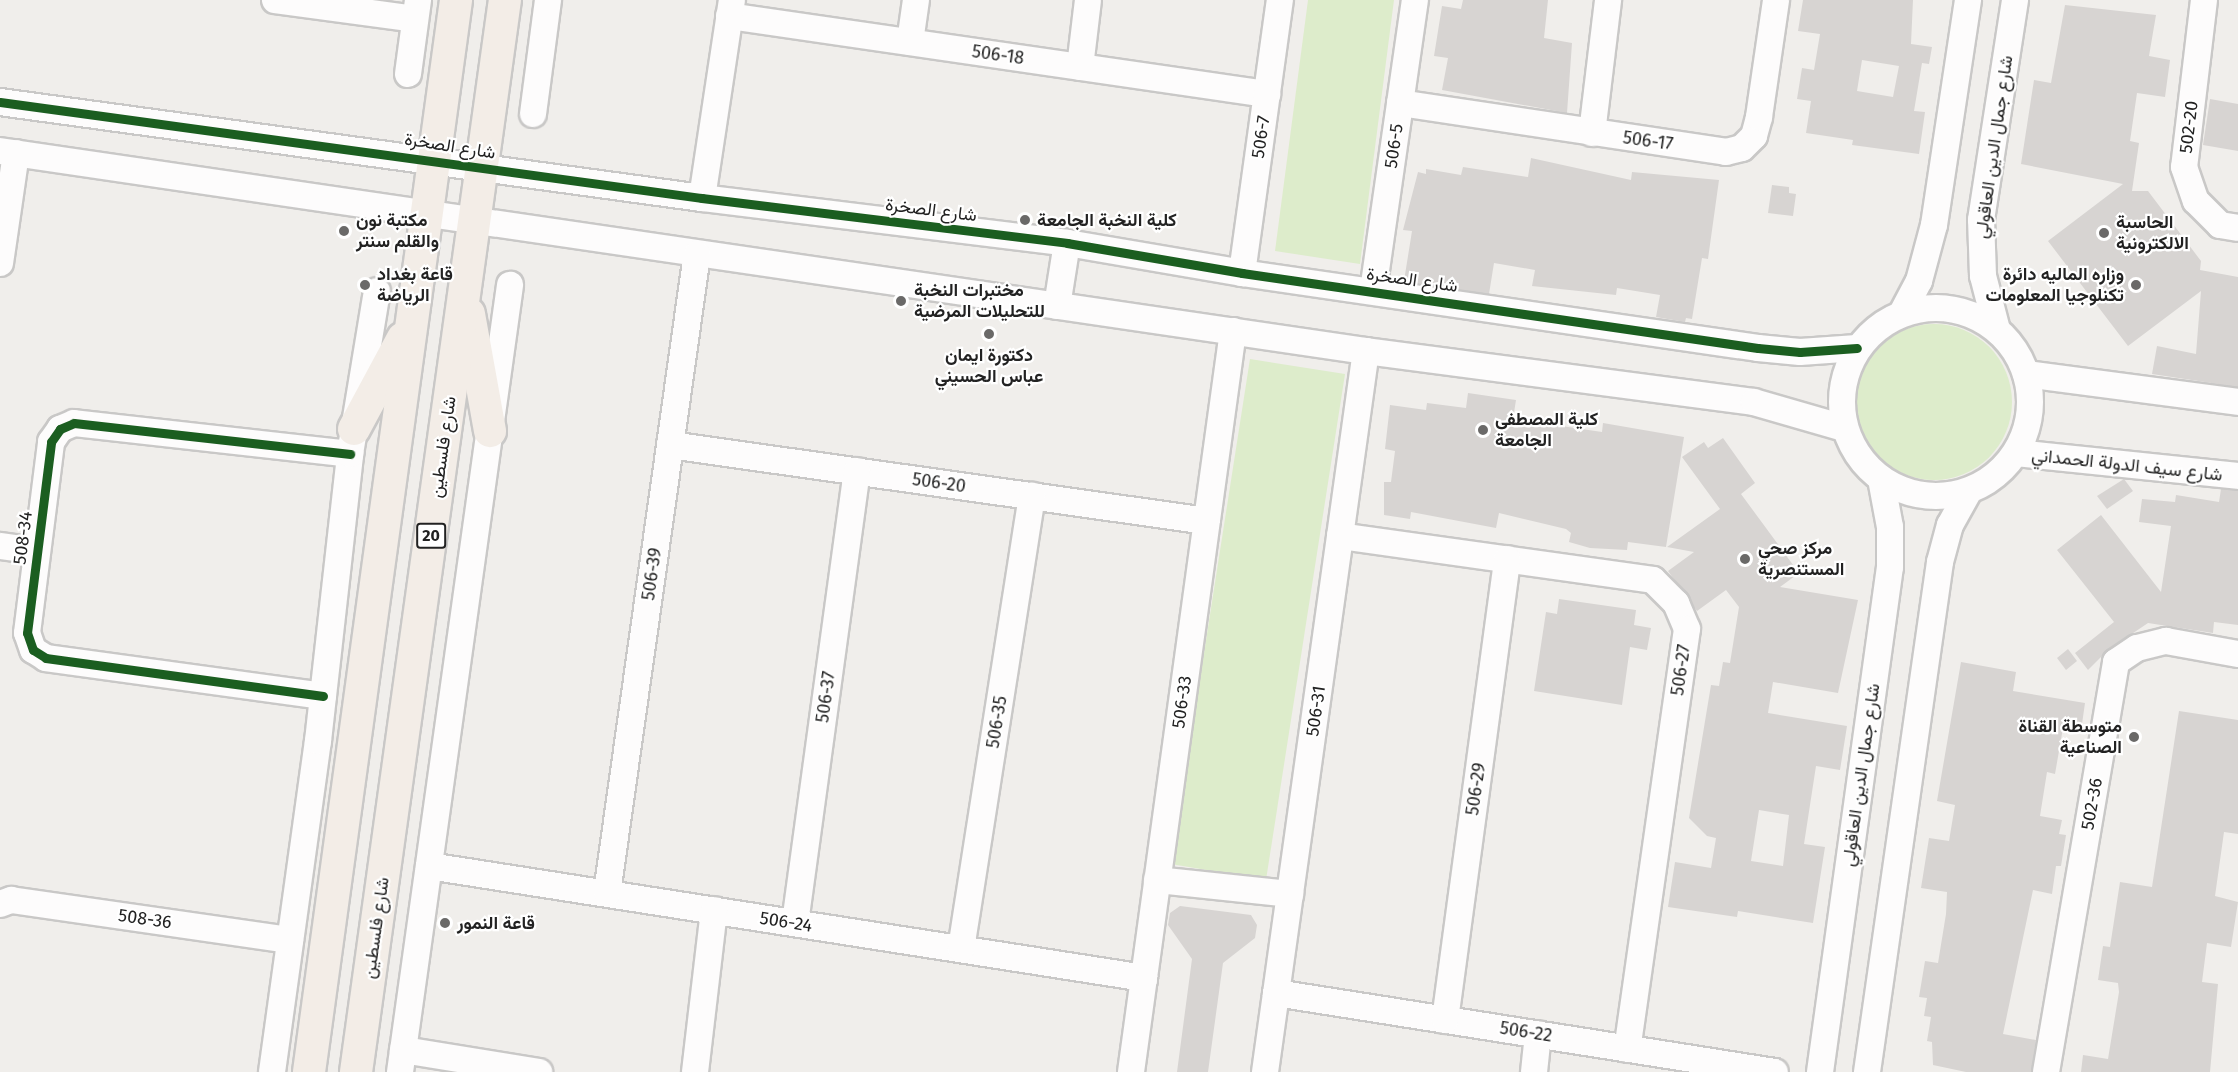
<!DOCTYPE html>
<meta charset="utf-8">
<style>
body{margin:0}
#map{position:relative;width:2238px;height:1072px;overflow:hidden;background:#f0eeeb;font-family:"Fira Sans",Vazirmatn,sans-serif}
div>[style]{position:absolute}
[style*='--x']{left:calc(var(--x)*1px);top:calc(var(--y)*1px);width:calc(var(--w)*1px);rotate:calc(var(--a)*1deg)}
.grass>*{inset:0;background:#ddeccb}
.round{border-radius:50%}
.building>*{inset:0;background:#d7d4d2}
.roads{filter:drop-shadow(2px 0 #c9c8c7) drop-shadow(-2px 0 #c9c8c7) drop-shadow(0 2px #c9c8c7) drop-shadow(0 -2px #c9c8c7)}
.minor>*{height:26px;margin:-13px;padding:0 13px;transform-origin:13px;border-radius:13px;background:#fdfcfc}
.minor>.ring{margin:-13px;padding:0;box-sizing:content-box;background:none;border:26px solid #fdfcfc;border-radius:50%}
.major>*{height:32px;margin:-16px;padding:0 16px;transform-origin:16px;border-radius:16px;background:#f3ede7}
.cycleway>*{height:9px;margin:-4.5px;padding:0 4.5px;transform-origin:4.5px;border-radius:4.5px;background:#1b5e20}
.dots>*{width:16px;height:16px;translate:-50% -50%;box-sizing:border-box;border:3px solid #fff;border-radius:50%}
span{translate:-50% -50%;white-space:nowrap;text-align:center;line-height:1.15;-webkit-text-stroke:4.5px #fff;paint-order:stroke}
.shield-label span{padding:2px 4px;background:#fff;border:2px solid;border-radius:4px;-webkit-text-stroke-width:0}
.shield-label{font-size:16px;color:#222;font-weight:700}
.street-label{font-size:18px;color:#222}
.poi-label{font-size:18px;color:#222;font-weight:700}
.left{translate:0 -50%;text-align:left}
.right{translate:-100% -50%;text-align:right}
</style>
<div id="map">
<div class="grass">
<div style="clip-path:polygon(1308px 0,1394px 0,1360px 264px,1275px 251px)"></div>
<div class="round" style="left:1856px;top:324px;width:156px;height:156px"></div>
<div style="clip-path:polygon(1250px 359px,1345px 374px,1266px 880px,1171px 864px)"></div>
</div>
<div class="building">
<div style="clip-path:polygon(1463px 0,1548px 0,1544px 38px,1572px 43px,1567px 113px,1442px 90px,1448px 58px,1434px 56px,1442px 6px,1461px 9px)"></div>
<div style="clip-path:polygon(evenodd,1803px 0,1913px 0,1911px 44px,1932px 47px,1929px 64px,1922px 63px,1914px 111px,1925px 112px,1919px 154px,1852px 145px,1853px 140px,1806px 133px,1811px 101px,1797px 99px,1802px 68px,1814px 70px,1820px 34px,1798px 31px,1803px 0,1862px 60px,1899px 66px,1893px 97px,1857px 91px,1862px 60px)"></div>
<div style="clip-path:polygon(2065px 5px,2156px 15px,2149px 56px,2170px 60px,2165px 97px,2137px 93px,2130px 141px,2139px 143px,2132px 191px,2148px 191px,2201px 261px,2200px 270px,2238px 277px,2238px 387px,2152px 374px,2157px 346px,2196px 354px,2201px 291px,2128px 346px,2048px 241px,2123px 184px,2021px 164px,2034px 80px,2051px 83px)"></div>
<div style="clip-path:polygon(2210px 99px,2238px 104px,2238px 151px,2203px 145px)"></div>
<div style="clip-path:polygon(1531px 158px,1631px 180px,1632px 172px,1719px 180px,1708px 259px,1702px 258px,1692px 319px,1686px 318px,1685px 322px,1656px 317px,1660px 295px,1617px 288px,1616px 295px,1532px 286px,1535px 270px,1494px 263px,1489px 294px,1404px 281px,1412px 231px,1403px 230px,1418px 172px,1426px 174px,1426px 169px,1461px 175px,1463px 167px,1528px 177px)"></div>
<div style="clip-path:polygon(1772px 185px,1789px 187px,1789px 193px,1796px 194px,1793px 216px,1768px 213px)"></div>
<div style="clip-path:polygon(1468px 393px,1516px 400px,1513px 419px,1602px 432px,1603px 423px,1684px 437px,1666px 547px,1628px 542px,1627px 550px,1590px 548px,1569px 542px,1571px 533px,1566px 529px,1499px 513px,1496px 528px,1411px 512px,1410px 519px,1384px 515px,1384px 482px,1391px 482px,1395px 451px,1385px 449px,1390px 405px,1426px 410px,1427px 403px,1466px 408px)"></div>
<div style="clip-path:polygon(evenodd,1723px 438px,1755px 483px,1741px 494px,1799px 573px,1780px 587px,1858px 600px,1838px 693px,1773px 682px,1768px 713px,1847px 726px,1840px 770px,1816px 766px,1804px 844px,1825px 847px,1813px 923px,1738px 911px,1737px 917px,1668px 907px,1675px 862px,1711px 868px,1716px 838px,1707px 836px,1689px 818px,1711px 685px,1719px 686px,1723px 662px,1730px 663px,1739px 607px,1726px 590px,1697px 611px,1668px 571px,1694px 552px,1667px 547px,1720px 509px,1682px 457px,1704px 442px,1708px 448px,1723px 438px,1759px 810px,1789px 815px,1783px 866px,1751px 861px,1759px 810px)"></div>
<div style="clip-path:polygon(2124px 479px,2133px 491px,2107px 509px,2097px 496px)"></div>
<div style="clip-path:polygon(2221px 489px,2238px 491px,2238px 625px,2214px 622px,2213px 633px,2148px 623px,2108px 650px,2088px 670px,2075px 653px,2114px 622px,2057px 550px,2101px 515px,2161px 592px,2171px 526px,2139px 522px,2142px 499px,2175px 502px,2176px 495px,2219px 502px)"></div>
<div style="clip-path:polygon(1559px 599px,1636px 610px,1634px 625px,1651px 628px,1647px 650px,1630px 647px,1622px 705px,1534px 691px,1546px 612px,1557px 614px)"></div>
<div style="clip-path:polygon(2068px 649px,2077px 661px,2066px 670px,2057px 658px)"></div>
<div style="clip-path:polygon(1961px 662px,2016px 672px,2013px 691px,2085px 703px,2081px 731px,2063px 728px,2055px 774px,2047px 772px,2040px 816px,2062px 820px,2059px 834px,2066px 835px,2061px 866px,2056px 866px,2052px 894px,2033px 890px,2003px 1034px,2036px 1040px,2031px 1072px,1966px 1072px,1933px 1065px,1932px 1042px,1927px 1041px,1931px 1017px,1924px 1016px,1927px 998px,1919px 997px,1925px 961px,1938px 963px,1946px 914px,1947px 892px,1921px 888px,1929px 838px,1949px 841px,1955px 805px,1937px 801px)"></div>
<div style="clip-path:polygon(2179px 711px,2238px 720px,2238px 834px,2224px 832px,2215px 896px,2238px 902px,2231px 947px,2207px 943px,2202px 982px,2218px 984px,2210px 1072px,2081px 1072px,2083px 1055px,2108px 1059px,2119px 992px,2118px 983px,2098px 980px,2103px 946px,2110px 947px,2120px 882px,2152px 887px)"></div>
<div style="clip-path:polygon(1180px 906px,1251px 915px,1257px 925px,1255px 938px,1223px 963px,1208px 1072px,1177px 1072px,1192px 959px,1168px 925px,1170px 913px)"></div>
</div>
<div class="roads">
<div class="minor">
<div style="--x:275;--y:0;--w:141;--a:7.7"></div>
<div style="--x:2204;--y:0;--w:168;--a:96.8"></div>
<div style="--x:2184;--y:167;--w:36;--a:71"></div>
<div style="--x:2196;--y:201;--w:34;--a:45"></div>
<div style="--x:2220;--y:225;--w:18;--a:9"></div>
<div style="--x:729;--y:16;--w:544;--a:8.25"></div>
<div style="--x:910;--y:42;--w:42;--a:-81.9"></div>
<div style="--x:1080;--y:67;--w:67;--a:-83.2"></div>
<div style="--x:408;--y:74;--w:75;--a:-82.3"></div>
<div style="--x:0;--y:102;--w:709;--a:7.79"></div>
<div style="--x:702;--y:198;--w:368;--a:7"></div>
<div style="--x:1067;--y:243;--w:178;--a:9.7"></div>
<div style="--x:1242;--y:273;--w:521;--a:8.27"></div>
<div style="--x:1758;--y:348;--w:42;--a:5.4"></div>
<div style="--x:1800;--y:352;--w:57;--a:-4"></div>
<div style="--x:1400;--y:103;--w:330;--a:8.5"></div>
<div style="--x:1726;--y:152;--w:16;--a:-14"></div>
<div style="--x:1742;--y:148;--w:17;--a:-45"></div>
<div style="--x:1754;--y:136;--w:20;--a:-75"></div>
<div style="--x:1759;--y:117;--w:118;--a:-81.7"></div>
<div style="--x:533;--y:114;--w:115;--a:-82.5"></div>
<div style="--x:1592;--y:133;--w:134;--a:-83.1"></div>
<div style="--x:0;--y:151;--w:1381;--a:8.33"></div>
<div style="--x:1366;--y:351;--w:391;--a:7.5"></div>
<div style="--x:1754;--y:402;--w:94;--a:16.1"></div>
<div style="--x:702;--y:198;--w:200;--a:-81.4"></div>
<div style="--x:0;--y:263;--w:111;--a:-81.7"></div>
<div style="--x:1242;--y:273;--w:276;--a:-82.1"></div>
<div style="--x:1373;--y:291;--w:294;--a:-81.8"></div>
<div style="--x:1057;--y:306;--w:64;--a:-81"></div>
<div class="ring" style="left:1842px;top:308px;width:162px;height:162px"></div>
<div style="--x:1902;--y:313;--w:36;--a:-62"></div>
<div style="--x:1919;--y:281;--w:58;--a:-75"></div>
<div style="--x:1934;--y:225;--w:228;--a:-81.4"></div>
<div style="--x:1997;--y:330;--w:56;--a:-104.5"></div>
<div style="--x:1983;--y:276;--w:56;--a:-92"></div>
<div style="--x:1981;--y:220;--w:223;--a:-81.2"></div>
<div style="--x:2026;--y:374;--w:214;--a:7.5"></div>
<div style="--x:670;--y:445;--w:542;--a:8.06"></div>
<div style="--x:2016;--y:453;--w:223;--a:5.9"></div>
<div style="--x:1340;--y:536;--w:316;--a:8"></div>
<div style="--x:1653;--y:580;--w:33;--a:45"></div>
<div style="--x:1676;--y:603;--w:28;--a:67"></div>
<div style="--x:1687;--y:629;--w:424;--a:98.1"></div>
<div style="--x:0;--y:546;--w:37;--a:8"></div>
<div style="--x:323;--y:696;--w:280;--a:-172.2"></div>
<div style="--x:46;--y:658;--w:15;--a:-148"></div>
<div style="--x:33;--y:650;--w:18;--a:-109"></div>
<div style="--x:27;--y:633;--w:193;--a:-82.8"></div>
<div style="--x:51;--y:442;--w:16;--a:-55"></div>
<div style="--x:60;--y:429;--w:15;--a:-23"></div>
<div style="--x:74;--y:423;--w:278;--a:6.4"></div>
<div style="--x:429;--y:866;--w:724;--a:8.9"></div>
<div style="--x:1157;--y:880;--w:134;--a:6"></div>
<div style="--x:607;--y:893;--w:645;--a:-81.98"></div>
<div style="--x:0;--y:904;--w:12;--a:-20"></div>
<div style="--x:11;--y:900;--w:282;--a:8.2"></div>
<div style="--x:795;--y:923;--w:456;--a:-82.2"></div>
<div style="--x:961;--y:949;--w:459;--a:-81.1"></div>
<div style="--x:1276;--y:993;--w:505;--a:9"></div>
<div style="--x:1445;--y:1020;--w:465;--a:-82.3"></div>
<div style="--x:403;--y:1050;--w:138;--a:9.2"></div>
<div style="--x:272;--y:1072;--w:334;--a:-82.1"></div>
<div style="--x:318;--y:741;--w:289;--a:-83.6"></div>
<div style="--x:350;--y:454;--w:165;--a:-80.6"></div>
<div style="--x:400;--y:1072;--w:795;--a:-82.04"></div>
<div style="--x:695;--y:1072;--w:163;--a:-83.3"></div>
<div style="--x:1131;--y:1072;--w:748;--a:-82.16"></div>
<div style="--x:1265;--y:1072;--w:728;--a:-82.03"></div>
<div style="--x:1534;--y:1072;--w:38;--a:-84"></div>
<div style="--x:1820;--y:1072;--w:510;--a:-82.11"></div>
<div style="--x:1890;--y:567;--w:40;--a:-90"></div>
<div style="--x:1890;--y:527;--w:49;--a:-100.6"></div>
<div style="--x:1867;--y:1072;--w:515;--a:-81.85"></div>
<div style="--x:1940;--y:562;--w:38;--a:-75"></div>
<div style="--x:1950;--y:525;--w:39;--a:-61"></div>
<div style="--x:2046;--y:1072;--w:416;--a:-80.3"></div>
<div style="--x:2116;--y:662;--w:25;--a:-34"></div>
<div style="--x:2137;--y:648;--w:30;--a:-14"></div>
<div style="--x:2166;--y:641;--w:73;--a:10.2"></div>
</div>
<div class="major">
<div style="--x:469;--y:314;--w:119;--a:79.8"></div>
<div style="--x:354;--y:429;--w:103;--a:-61.7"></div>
<div style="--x:309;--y:1072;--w:1082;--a:-82.19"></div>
<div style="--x:356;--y:1072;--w:1082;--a:-82.09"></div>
</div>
</div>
<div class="cycleway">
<div style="--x:0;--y:102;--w:709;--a:7.79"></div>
<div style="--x:702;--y:198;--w:368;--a:7"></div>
<div style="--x:1067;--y:243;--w:178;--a:9.7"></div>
<div style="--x:1242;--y:273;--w:521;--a:8.27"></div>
<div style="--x:1758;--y:348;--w:42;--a:5.4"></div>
<div style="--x:1800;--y:352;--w:57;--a:-4"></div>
<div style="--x:323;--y:696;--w:280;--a:-172.2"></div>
<div style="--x:46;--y:658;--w:15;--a:-148"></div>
<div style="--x:33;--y:650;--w:18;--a:-109"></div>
<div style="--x:27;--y:633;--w:193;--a:-82.8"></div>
<div style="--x:51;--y:442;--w:16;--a:-55"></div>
<div style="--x:60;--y:429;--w:15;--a:-23"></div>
<div style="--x:74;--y:423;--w:278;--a:6.4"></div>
</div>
<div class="dots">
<div style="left:1025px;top:220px;background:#6a6968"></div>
<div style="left:344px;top:231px;background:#6a6968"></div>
<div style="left:2104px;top:233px;background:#6a6968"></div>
<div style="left:365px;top:285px;background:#6a6968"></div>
<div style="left:2136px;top:285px;background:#6a6968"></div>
<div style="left:901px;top:301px;background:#6a6968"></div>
<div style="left:989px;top:334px;background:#6a6968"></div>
<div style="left:1483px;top:430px;background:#6a6968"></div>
<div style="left:1745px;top:559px;background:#6a6968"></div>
<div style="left:2134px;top:737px;background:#6a6968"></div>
<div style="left:445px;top:923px;background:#6a6968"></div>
</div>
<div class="shield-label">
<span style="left:431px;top:536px">20</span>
</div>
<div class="street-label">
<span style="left:998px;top:55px;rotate:8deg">506-18</span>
<span style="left:2189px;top:127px;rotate:-83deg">502-20</span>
<span style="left:1261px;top:137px;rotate:-82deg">506-7</span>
<span style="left:1648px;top:141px;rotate:8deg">506-17</span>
<span style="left:450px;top:146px;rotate:9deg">شارع الصخرة</span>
<span style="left:1394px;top:146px;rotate:-82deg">506-5</span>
<span style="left:1994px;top:147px;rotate:-82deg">شارع جمال الدين العاقولي</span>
<span style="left:931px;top:210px;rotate:7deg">شارع الصخرة</span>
<span style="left:1412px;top:280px;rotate:8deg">شارع الصخرة</span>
<span style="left:443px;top:447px;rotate:-82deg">شارع فلسطين</span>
<span style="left:2127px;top:465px;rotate:6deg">شارع سيف الدولة الحمداني</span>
<span style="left:939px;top:483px;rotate:8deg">506-20</span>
<span style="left:23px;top:538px;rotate:-83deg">508-34</span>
<span style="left:652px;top:574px;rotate:-82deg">506-39</span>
<span style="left:1681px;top:670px;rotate:-82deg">506-27</span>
<span style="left:826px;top:697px;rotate:-82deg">506-37</span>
<span style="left:1182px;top:702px;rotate:-82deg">506-33</span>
<span style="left:1316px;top:711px;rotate:-82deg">506-31</span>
<span style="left:997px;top:722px;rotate:-81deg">506-35</span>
<span style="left:1861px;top:775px;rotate:-82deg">شارع جمال الدين العاقولي</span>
<span style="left:1476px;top:789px;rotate:-82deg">506-29</span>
<span style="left:2092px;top:804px;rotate:-80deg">502-36</span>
<span style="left:145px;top:919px;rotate:8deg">508-36</span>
<span style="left:786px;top:922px;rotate:9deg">506-24</span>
<span style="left:376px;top:928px;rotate:-82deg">شارع فلسطين</span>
<span style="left:1526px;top:1032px;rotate:9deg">506-22</span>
</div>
<div class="poi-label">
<span class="left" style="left:1037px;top:220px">كلية النخبة الجامعة</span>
<span class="left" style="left:356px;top:231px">مكتبة نون<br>والقلم سنتر</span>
<span class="left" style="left:2116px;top:233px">الحاسبة<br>الالكترونية</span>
<span class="left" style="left:377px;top:285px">قاعة بغداد<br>الرياضة</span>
<span class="right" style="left:2124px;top:285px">وزاره الماليه دائرة<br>تكنلوجيا المعلومات</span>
<span class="left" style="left:914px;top:301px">مختبرات النخبة<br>للتحليلات المرضية</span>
<span style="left:989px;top:366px">دكتورة ايمان<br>عباس الحسيني</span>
<span class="left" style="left:1495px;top:430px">كلية المصطفى<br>الجامعة</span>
<span class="left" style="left:1758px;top:559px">مركز صحي<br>المستنصرية</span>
<span class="right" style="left:2122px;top:737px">متوسطة القناة<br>الصناعية</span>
<span class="left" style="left:457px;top:923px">قاعة النمور</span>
</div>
</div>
